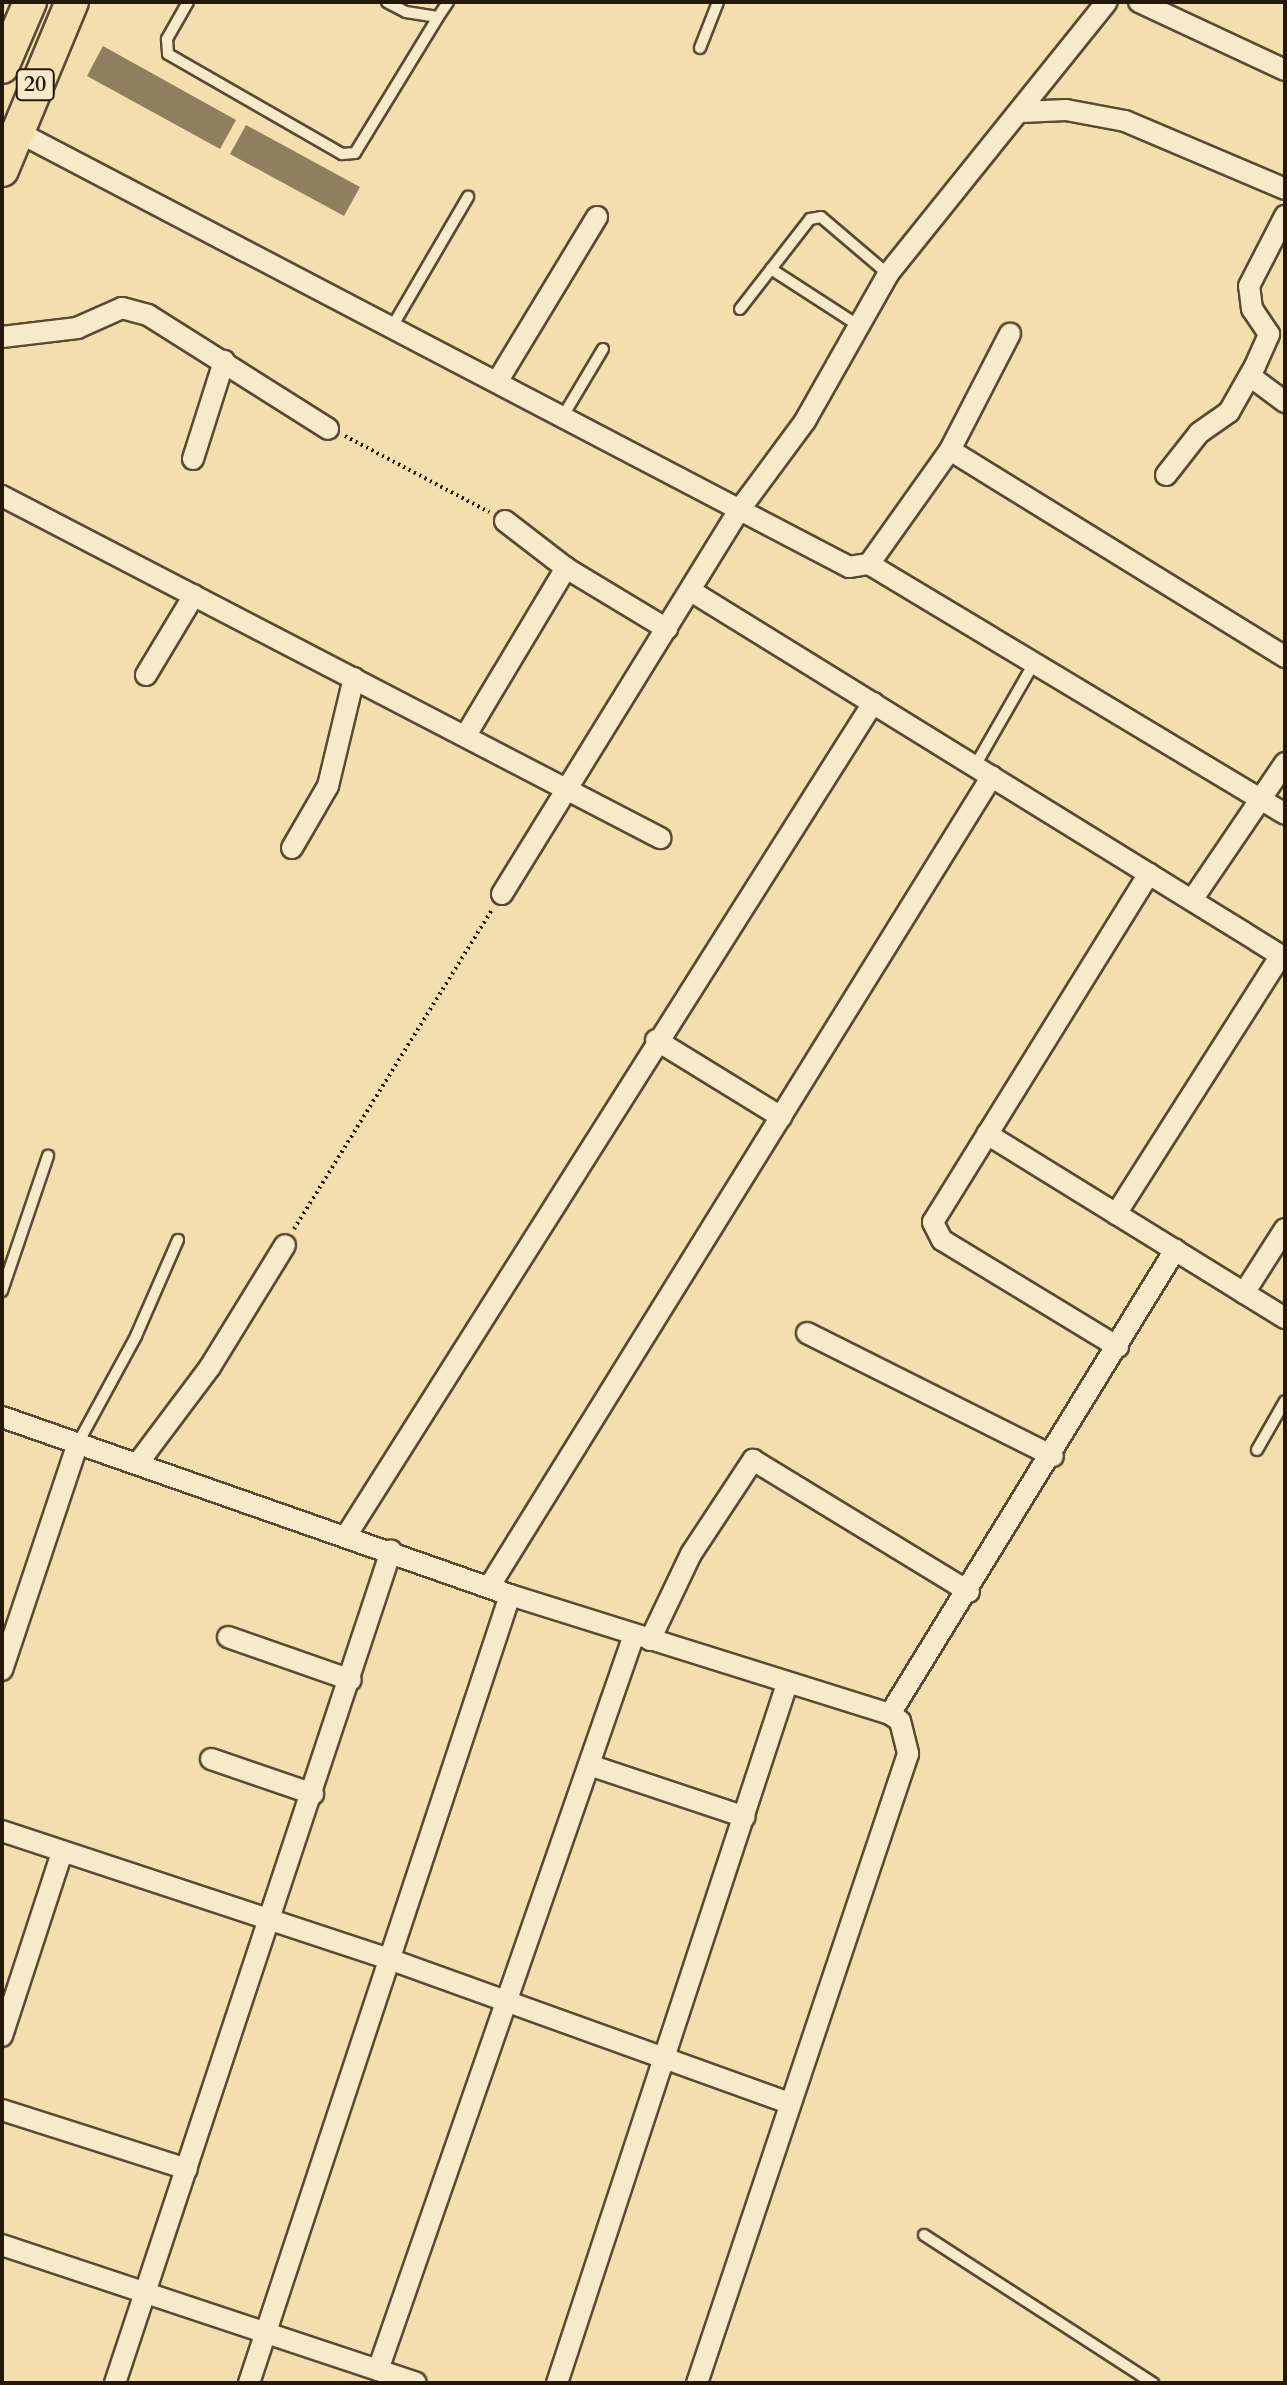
<!DOCTYPE html>
<style>
body{margin:0}
#map{position:relative;width:1287px;height:2385px;overflow:hidden;background:#f3dead;font-family:Cardo,serif}
div>[style]{position:absolute}
[style*='--x']{left:calc(var(--x)*1px);top:calc(var(--y)*1px);width:calc(var(--w)*1px);rotate:calc(var(--a)*1deg)}
.building>*{inset:0;background:#907f5f}
.path>*{height:4px;margin-top:-2px;transform-origin:0;background:repeating-linear-gradient(90deg,#25180a 0 2px,transparent 0 6px)}
.roads{filter:drop-shadow(2px 0 #584a33) drop-shadow(-2px 0 #584a33) drop-shadow(0 2px #584a33) drop-shadow(0 -2px #584a33)}
.service>*{height:10px;margin:-5px;padding:0 5px;transform-origin:5px;border-radius:5px;background:#f7eaca}
.minor>*{height:20px;margin:-10px;padding:0 10px;transform-origin:10px;border-radius:10px;background:#f7eaca}
.primary>*{height:32px;margin:-16px;padding:0 16px;transform-origin:16px;border-radius:16px;background:#f3dead}
span{translate:-50% -50%;white-space:nowrap;text-align:center;line-height:1.15;-webkit-text-stroke:7px #f7eaca;paint-order:stroke}
.shield-label span{padding:2px 6px;background:#f7eaca;border:2px solid;border-radius:6px;-webkit-text-stroke-width:0}
.shield-label{font-size:22px;color:#25180a;font-weight:700}
.frame{position:absolute;inset:0;border:4px solid #25180a;pointer-events:none}
</style>
<div id="map">
<div class="building">
<div style="clip-path:polygon(103px 46px,236px 120px,220px 149px,87px 76px)"></div>
<div style="clip-path:polygon(246px 125px,360px 187px,344px 216px,230px 154px)"></div>
</div>
<div class="path">
<div style="--x:345;--y:436;--w:163;--a:27.8"></div>
<div style="--x:294;--y:1229;--w:375;--a:-58.2"></div>
</div>
<div class="roads">
<div class="service">
<div style="--x:188;--y:2;--w:43;--a:119.6"></div>
<div style="--x:167;--y:39;--w:15;--a:86"></div>
<div style="--x:168;--y:54;--w:201;--a:29.9"></div>
<div style="--x:342;--y:154;--w:13;--a:-4"></div>
<div style="--x:355;--y:153;--w:159;--a:-58.6"></div>
<div style="--x:387;--y:2;--w:21;--a:28"></div>
<div style="--x:406;--y:12;--w:32;--a:9"></div>
<div style="--x:438;--y:17;--w:18;--a:-56"></div>
<div style="--x:700;--y:48;--w:49;--a:-68.6"></div>
<div style="--x:771;--y:269;--w:105;--a:32.9"></div>
<div style="--x:740;--y:309;--w:114;--a:-52.1"></div>
<div style="--x:810;--y:219;--w:11;--a:-10"></div>
<div style="--x:821;--y:217;--w:88;--a:40.4"></div>
<div style="--x:392;--y:327;--w:151;--a:-59.7"></div>
<div style="--x:563;--y:416;--w:78;--a:-59.2"></div>
<div style="--x:975;--y:766;--w:119;--a:-60.2"></div>
<div style="--x:2;--y:1291;--w:143;--a:-71.2"></div>
<div style="--x:78;--y:1443;--w:122;--a:-61.5"></div>
<div style="--x:136;--y:1336;--w:105;--a:-66.4"></div>
<div style="--x:1257;--y:1450;--w:56;--a:-60.3"></div>
<div style="--x:924;--y:2235;--w:273;--a:32.9"></div>
</div>
<div class="minor">
<div style="--x:1139;--y:2;--w:161;--a:25"></div>
<div style="--x:1022;--y:112;--w:44;--a:-2.6"></div>
<div style="--x:1066;--y:110;--w:60;--a:10.6"></div>
<div style="--x:1125;--y:121;--w:174;--a:23"></div>
<div style="--x:16;--y:131;--w:940;--a:27.63"></div>
<div style="--x:849;--y:567;--w:20;--a:-9"></div>
<div style="--x:869;--y:564;--w:140;--a:-54.6"></div>
<div style="--x:950;--y:450;--w:131;--a:-62.7"></div>
<div style="--x:2;--y:337;--w:76;--a:-6.8"></div>
<div style="--x:77;--y:328;--w:49;--a:-24"></div>
<div style="--x:122;--y:308;--w:27;--a:15"></div>
<div style="--x:148;--y:315;--w:213;--a:32.3"></div>
<div style="--x:1250;--y:376;--w:44;--a:36.6"></div>
<div style="--x:497;--y:382;--w:193;--a:-58.8"></div>
<div style="--x:950;--y:450;--w:394;--a:31.7"></div>
<div style="--x:193;--y:459;--w:103;--a:-72.4"></div>
<div style="--x:1166;--y:475;--w:53;--a:-51.8"></div>
<div style="--x:1199;--y:433;--w:37;--a:-35"></div>
<div style="--x:1229;--y:412;--w:53;--a:-60.5"></div>
<div style="--x:1255;--y:366;--w:35;--a:-66"></div>
<div style="--x:1269;--y:334;--w:30;--a:-124"></div>
<div style="--x:1252;--y:309;--w:23;--a:-97"></div>
<div style="--x:1249;--y:286;--w:79;--a:-62.8"></div>
<div style="--x:2;--y:496;--w:742;--a:27.46"></div>
<div style="--x:505;--y:521;--w:77;--a:37.6"></div>
<div style="--x:566;--y:568;--w:118;--a:31.1"></div>
<div style="--x:869;--y:564;--w:485;--a:31"></div>
<div style="--x:691;--y:591;--w:698;--a:31.71"></div>
<div style="--x:146;--y:675;--w:93;--a:-59"></div>
<div style="--x:466;--y:735;--w:195;--a:-59.1"></div>
<div style="--x:292;--y:848;--w:72;--a:-59.9"></div>
<div style="--x:328;--y:786;--w:111;--a:-76.5"></div>
<div style="--x:502;--y:894;--w:453;--a:-58.3"></div>
<div style="--x:740;--y:509;--w:109;--a:-53.5"></div>
<div style="--x:805;--y:421;--w:169;--a:-60.5"></div>
<div style="--x:888;--y:274;--w:349;--a:-51.2"></div>
<div style="--x:1192;--y:900;--w:166;--a:-55.8"></div>
<div style="--x:656;--y:1040;--w:147;--a:31.6"></div>
<div style="--x:987;--y:1134;--w:350;--a:31.7"></div>
<div style="--x:1116;--y:1214;--w:307;--a:-57.5"></div>
<div style="--x:1244;--y:1293;--w:76;--a:-57.4"></div>
<div style="--x:807;--y:1333;--w:275;--a:26.6"></div>
<div style="--x:1118;--y:1347;--w:206;--a:-148.7"></div>
<div style="--x:942;--y:1240;--w:20;--a:-117"></div>
<div style="--x:933;--y:1222;--w:410;--a:-58.2"></div>
<div style="--x:2;--y:1417;--w:538;--a:19.31"></div>
<div style="--x:510;--y:1595;--w:398;--a:17.4"></div>
<div style="--x:890;--y:1714;--w:12;--a:35"></div>
<div style="--x:900;--y:1721;--w:34;--a:76"></div>
<div style="--x:908;--y:1754;--w:663;--a:108.54"></div>
<div style="--x:138;--y:1463;--w:120;--a:-53.1"></div>
<div style="--x:210;--y:1367;--w:143;--a:-58.4"></div>
<div style="--x:346;--y:1536;--w:986;--a:-57.68"></div>
<div style="--x:489;--y:1587;--w:954;--a:-58.19"></div>
<div style="--x:228;--y:1637;--w:130;--a:19.3"></div>
<div style="--x:650;--y:1640;--w:95;--a:-64.5"></div>
<div style="--x:691;--y:1554;--w:113;--a:-56.6"></div>
<div style="--x:753;--y:1460;--w:253;--a:31.4"></div>
<div style="--x:2;--y:1670;--w:239;--a:-71.5"></div>
<div style="--x:890;--y:1714;--w:545;--a:-58.44"></div>
<div style="--x:211;--y:1759;--w:108;--a:18.9"></div>
<div style="--x:589;--y:1765;--w:164;--a:18.4"></div>
<div style="--x:2;--y:1831;--w:408;--a:18.3"></div>
<div style="--x:389;--y:1959;--w:424;--a:19.8"></div>
<div style="--x:2;--y:2036;--w:194;--a:-71.9"></div>
<div style="--x:2;--y:2110;--w:194;--a:17.7"></div>
<div style="--x:2;--y:2245;--w:436;--a:18.4"></div>
<div style="--x:378;--y:2370;--w:778;--a:-70.8"></div>
<div style="--x:115;--y:2383;--w:877;--a:-71.65"></div>
<div style="--x:249;--y:2383;--w:830;--a:-71.67"></div>
<div style="--x:557;--y:2383;--w:736;--a:-71.79"></div>
</div>
<div class="primary">
<div style="--x:2;--y:67;--w:71;--a:-66.7"></div>
<div style="--x:2;--y:170;--w:182;--a:-67.4"></div>
</div>
</div>
<div class="shield-label">
<span style="left:35px;top:85px">20</span>
</div>
<div class="frame"></div>
</div>
